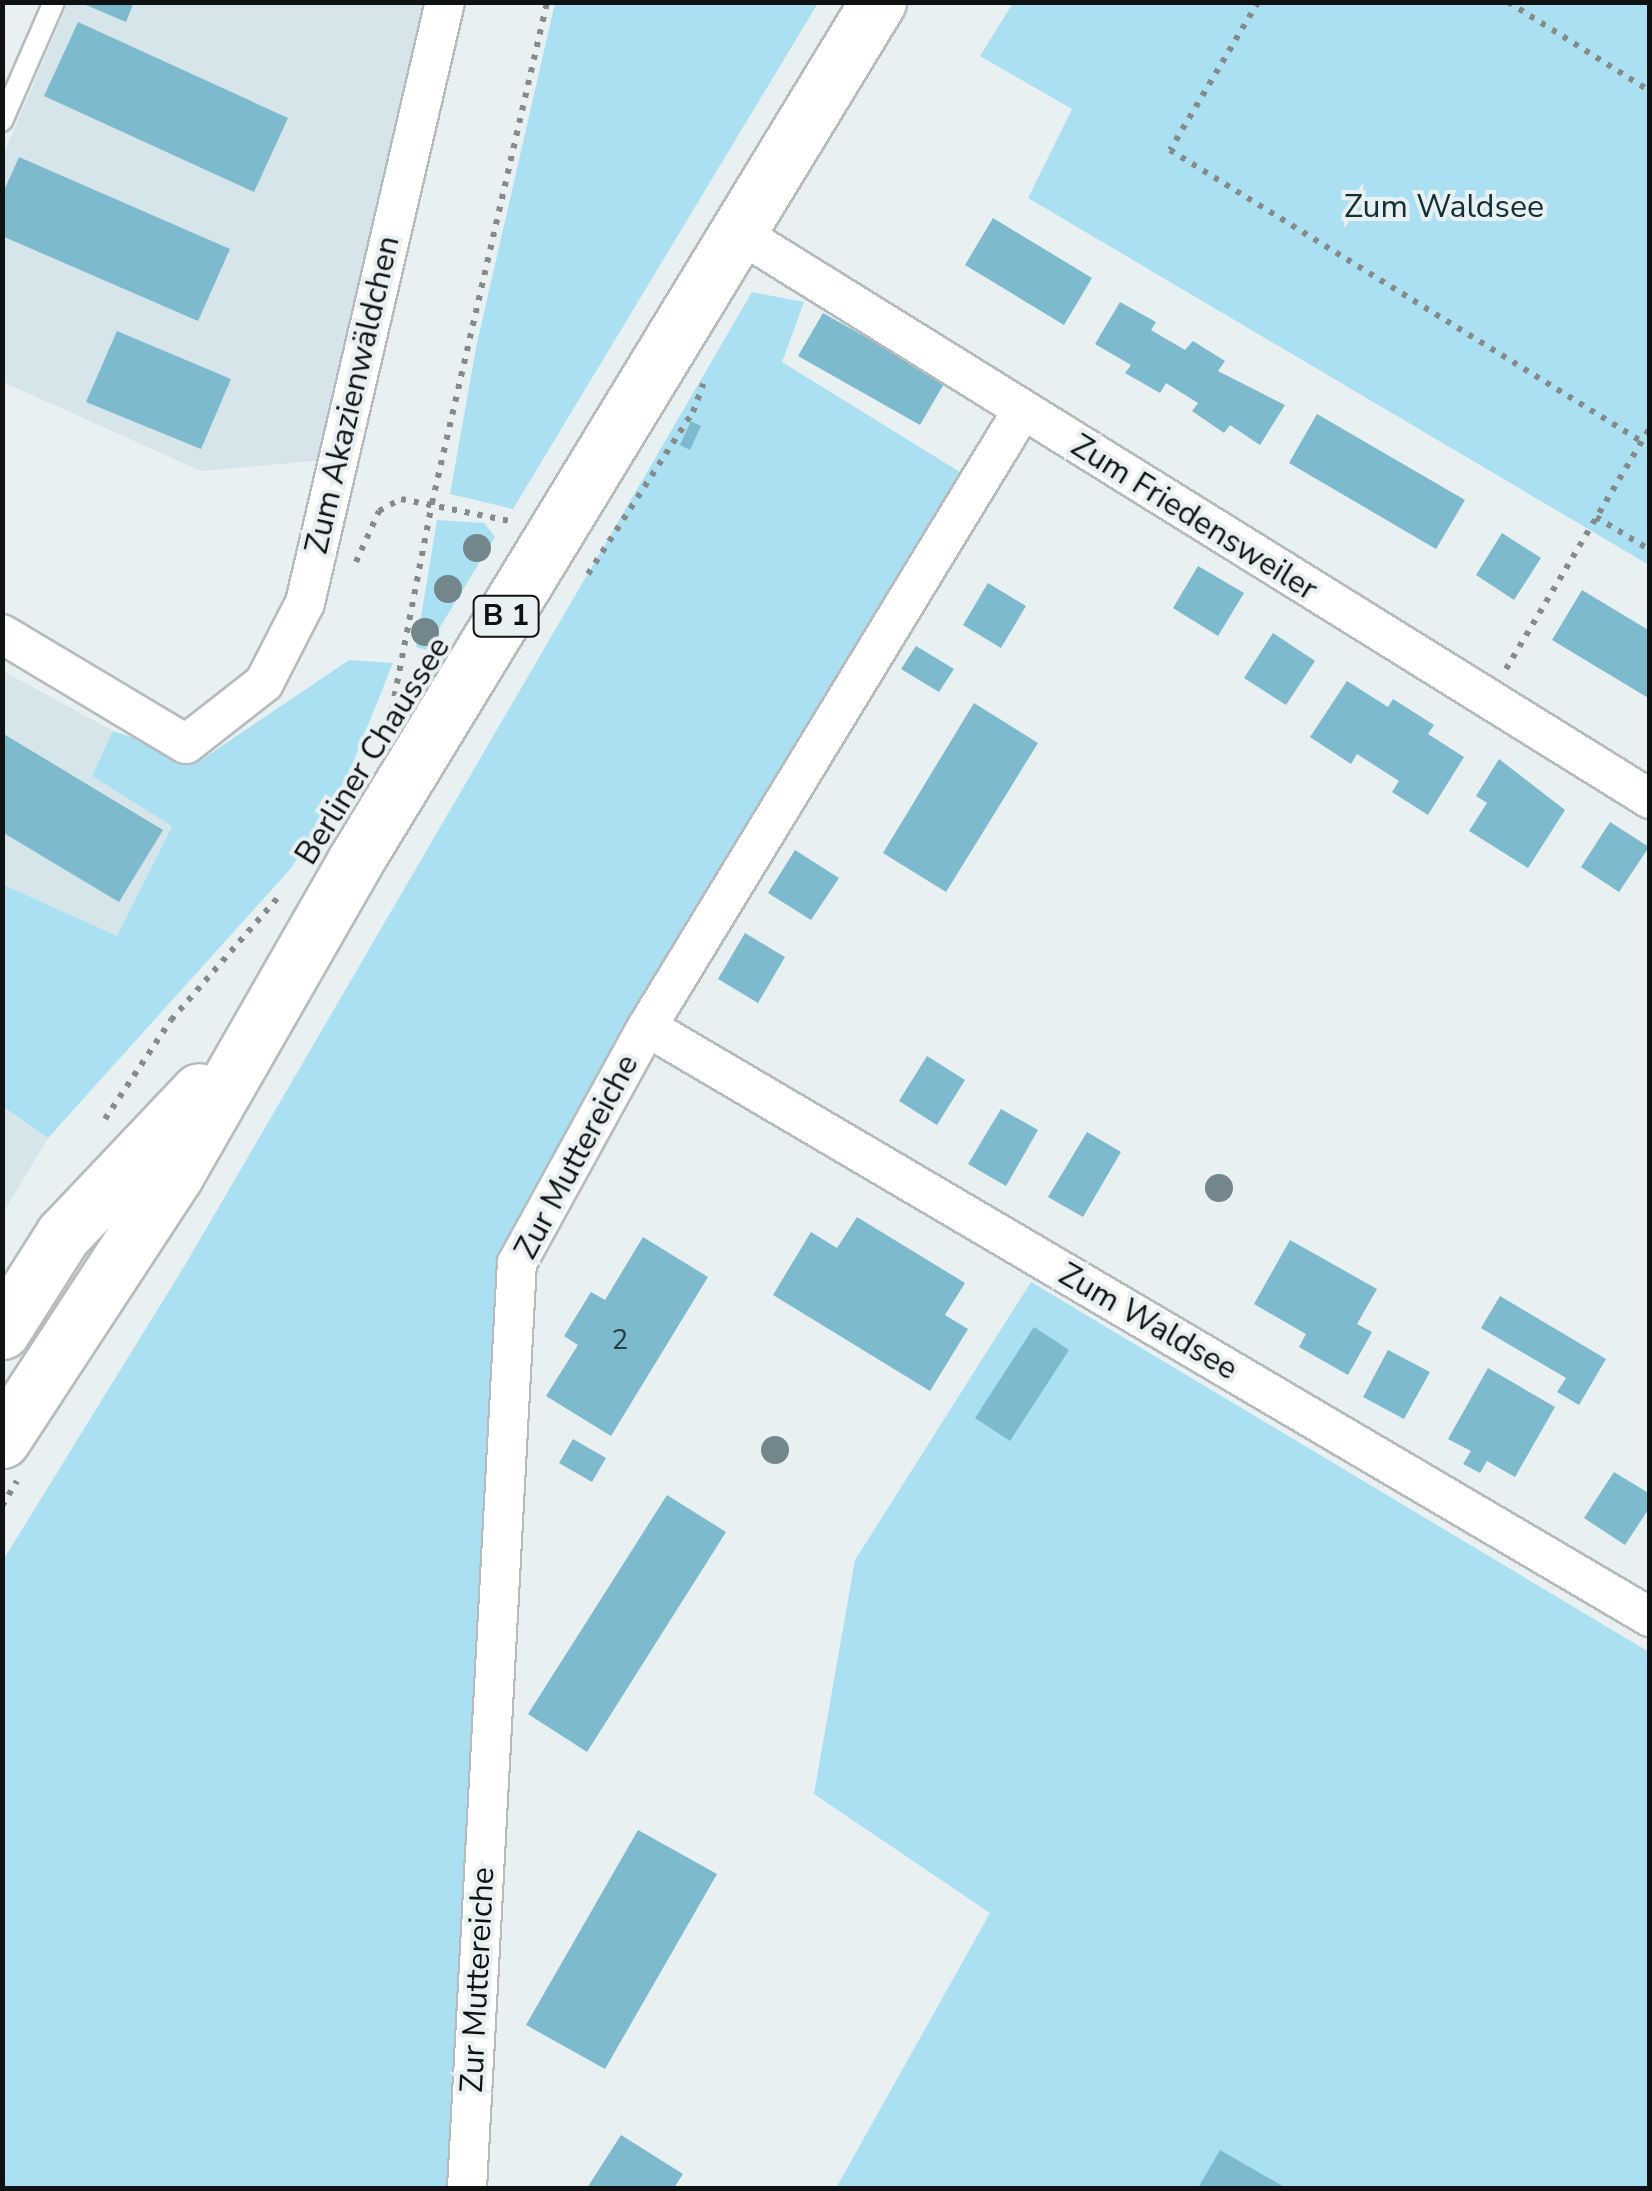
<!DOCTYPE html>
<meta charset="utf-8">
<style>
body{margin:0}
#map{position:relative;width:1652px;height:2191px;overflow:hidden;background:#e9f0f2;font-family:"Nunito Sans",sans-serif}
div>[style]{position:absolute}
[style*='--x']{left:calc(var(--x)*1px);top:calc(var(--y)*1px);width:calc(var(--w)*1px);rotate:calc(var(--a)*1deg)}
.built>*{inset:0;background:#d6e5ea}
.green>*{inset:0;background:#aae0f1}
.building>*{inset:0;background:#7dbacd}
.path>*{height:6px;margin-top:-3px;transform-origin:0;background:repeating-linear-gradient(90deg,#858a8b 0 5px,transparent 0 13px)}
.roads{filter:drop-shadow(2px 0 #b6bcbe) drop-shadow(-2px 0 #b6bcbe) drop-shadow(0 2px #b6bcbe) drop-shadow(0 -2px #b6bcbe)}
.lane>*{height:20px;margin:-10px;padding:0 10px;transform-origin:10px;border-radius:10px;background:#fff}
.street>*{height:38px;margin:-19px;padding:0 19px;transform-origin:19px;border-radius:19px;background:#fff}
.primary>*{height:55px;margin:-27.5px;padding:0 27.5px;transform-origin:27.5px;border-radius:27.5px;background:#fff}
.trees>*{width:28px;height:28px;margin:-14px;border-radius:50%;background:#72868b}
span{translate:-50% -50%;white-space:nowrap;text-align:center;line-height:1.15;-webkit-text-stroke:8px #e9f0f2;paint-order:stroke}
.number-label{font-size:28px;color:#2a3c41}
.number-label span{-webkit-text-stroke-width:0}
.shield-label span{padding:2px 8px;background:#e9f0f2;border:2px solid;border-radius:8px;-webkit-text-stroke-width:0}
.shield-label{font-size:30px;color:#0f1212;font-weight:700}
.park-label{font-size:32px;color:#102f37}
.street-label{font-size:32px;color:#0f1212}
.frame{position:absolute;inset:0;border:5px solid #0f1212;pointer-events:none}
</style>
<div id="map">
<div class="built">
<div style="clip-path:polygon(68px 3px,445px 3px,338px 459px,201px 471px,3px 382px,3px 155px)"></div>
<div style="clip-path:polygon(3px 671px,113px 731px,92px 776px,172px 825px,117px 937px,3px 884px)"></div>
<div style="clip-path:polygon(3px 1108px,48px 1138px,3px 1213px)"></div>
</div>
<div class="green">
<div style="clip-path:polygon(555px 3px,818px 3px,513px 509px,450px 494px,477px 343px)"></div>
<div style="clip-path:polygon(1013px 3px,1649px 3px,1649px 565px,1028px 198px,1072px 109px,980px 56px)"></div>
<div style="clip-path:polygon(752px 292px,804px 302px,782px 362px,960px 472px,500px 1249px,453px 2188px,3px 2188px,2px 1562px,185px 1265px)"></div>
<div style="clip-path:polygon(437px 520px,484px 523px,495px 537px,426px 650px,416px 647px)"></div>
<div style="clip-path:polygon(349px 660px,393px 663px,348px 775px,292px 867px,48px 1138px,3px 1107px,2px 884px,117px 936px,172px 826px,92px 776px,113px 731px,201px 760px)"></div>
<div style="clip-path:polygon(1031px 1282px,1649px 1652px,1649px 2188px,836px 2188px,990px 1913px,814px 1794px,855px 1560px)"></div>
</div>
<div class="building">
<div style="clip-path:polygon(79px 2px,134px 2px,126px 22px)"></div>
<div style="clip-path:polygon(78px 22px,288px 118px,254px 192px,44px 96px)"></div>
<div style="clip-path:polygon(19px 157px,230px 249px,198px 321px,2px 236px,2px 195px)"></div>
<div style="clip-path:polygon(993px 218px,1092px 278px,1064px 325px,965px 265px)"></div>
<div style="clip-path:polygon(1120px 302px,1156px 322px,1151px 330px,1185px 350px,1193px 341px,1225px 361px,1218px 371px,1285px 405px,1260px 445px,1230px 425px,1224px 433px,1192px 411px,1198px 403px,1166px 383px,1160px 393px,1125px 373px,1131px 365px,1095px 344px)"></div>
<div style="clip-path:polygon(823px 313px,945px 382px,920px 425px,798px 356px)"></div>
<div style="clip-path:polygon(117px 331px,231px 379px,201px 449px,86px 402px)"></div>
<div style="clip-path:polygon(1317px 414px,1465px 500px,1436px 549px,1289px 463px)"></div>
<div style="clip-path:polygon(691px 421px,701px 426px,690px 450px,680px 445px)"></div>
<div style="clip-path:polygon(1502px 533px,1541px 558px,1514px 600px,1476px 575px)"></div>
<div style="clip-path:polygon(1198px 566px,1244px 593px,1218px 636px,1173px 608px)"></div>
<div style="clip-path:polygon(988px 583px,1026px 606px,1001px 648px,963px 625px)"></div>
<div style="clip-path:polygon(1582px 590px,1650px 631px,1650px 699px,1552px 640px)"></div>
<div style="clip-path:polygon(1273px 633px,1315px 661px,1286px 705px,1244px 678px)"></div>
<div style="clip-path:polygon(916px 646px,954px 669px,939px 692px,901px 669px)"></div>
<div style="clip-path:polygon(1347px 681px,1388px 707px,1393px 699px,1434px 725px,1428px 734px,1464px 757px,1428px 815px,1392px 792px,1399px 781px,1357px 754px,1351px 764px,1310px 737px)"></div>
<div style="clip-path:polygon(974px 703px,1038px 743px,946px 892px,883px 853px)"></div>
<div style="clip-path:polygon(2px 733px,163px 830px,119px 902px,2px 832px)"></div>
<div style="clip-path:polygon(1499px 759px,1565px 810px,1528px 868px,1469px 831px,1487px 803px,1476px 796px)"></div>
<div style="clip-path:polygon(1610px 822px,1649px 847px,1619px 892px,1581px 867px)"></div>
<div style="clip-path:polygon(795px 850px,839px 878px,811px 920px,768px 893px)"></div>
<div style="clip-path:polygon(745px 933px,785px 957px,758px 1003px,718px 979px)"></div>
<div style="clip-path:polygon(927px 1056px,965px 1080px,937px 1125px,899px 1101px)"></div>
<div style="clip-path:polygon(1001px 1109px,1038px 1130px,1006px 1186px,968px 1164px)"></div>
<div style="clip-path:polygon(1087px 1132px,1121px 1152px,1083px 1217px,1048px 1197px)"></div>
<div style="clip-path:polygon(857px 1217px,965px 1283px,945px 1315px,968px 1329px,930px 1391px,773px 1295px,811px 1232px,837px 1248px)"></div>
<div style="clip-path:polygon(643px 1237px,708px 1277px,611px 1436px,546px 1396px,578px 1345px,564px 1336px,591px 1292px,605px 1300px)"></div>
<div style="clip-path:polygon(1290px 1240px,1377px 1289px,1357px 1324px,1372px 1332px,1348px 1375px,1299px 1347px,1306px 1334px,1254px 1304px)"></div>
<div style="clip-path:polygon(1500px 1296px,1606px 1359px,1579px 1405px,1557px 1392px,1566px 1378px,1481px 1328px)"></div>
<div style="clip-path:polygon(1034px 1327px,1069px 1350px,1010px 1441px,975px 1418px)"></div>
<div style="clip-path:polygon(1388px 1350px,1430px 1372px,1404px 1419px,1363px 1397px)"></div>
<div style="clip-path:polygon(1488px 1368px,1555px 1407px,1515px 1477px,1487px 1461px,1480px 1473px,1463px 1464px,1471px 1451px,1448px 1439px)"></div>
<div style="clip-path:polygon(573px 1439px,606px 1458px,592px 1482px,559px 1463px)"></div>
<div style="clip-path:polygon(1614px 1472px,1650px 1494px,1650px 1507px,1625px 1545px,1584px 1518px)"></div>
<div style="clip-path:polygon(667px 1495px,726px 1532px,587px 1752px,528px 1714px)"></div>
<div style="clip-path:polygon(638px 1830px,717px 1874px,605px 2069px,526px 2025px)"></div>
<div style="clip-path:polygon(621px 2135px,683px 2174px,674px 2188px,587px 2188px)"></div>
<div style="clip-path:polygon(1220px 2150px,1286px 2188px,1198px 2188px)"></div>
</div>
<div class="path">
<div style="--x:1258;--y:2;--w:172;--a:120.7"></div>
<div style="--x:1170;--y:150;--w:554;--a:31.71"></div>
<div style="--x:1508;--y:2;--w:168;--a:32.1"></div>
<div style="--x:1596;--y:517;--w:63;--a:31.4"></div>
<div style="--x:356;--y:562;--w:56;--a:-65.7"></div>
<div style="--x:379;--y:511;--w:25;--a:-29"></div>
<div style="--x:401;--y:499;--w:111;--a:11.4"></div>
<div style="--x:588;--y:574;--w:193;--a:-57.1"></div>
<div style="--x:693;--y:412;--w:30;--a:-70"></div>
<div style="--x:1506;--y:669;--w:282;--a:-59.2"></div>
<div style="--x:392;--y:709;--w:210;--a:-79"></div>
<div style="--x:432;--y:503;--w:514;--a:-77.07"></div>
<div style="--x:105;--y:1119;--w:119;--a:-56.3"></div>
<div style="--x:171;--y:1020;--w:164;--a:-48.9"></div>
<div style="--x:2;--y:1506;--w:29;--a:-59"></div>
</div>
<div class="roads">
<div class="lane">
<div style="--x:2;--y:121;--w:130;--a:-66.4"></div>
</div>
<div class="street">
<div style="--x:739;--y:233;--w:1073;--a:31.85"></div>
<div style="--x:2;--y:634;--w:214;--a:30.9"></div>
<div style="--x:186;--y:744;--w:99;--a:-38"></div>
<div style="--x:264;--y:683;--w:90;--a:-62.9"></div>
<div style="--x:305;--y:603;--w:617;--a:-76.89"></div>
<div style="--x:647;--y:1027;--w:1164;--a:30.47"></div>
<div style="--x:467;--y:2188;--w:926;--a:-86.91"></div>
<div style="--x:517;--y:1263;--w:269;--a:-61.2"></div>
<div style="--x:647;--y:1027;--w:721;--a:-58.67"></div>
</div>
<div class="primary">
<div style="--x:2;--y:1331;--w:114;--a:-57.6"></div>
<div style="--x:63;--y:1235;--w:198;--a:-46.6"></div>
<div style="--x:2;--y:1440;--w:318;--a:-56.8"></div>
<div style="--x:176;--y:1174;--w:358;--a:-60.2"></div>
<div style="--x:354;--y:863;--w:1008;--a:-58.68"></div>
</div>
</div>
<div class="trees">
<div style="left:477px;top:548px"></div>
<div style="left:448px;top:589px"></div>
<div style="left:425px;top:632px"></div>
<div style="left:1219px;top:1188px"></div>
<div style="left:775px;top:1450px"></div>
</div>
<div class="number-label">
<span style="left:620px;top:1340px">2</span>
</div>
<div class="shield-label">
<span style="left:506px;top:616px">B 1</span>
</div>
<div class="park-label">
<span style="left:1444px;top:207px">Zum Waldsee</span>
</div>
<div class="street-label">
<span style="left:353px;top:395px;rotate:-77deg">Zum Akazienwäldchen</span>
<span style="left:1194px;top:518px;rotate:32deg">Zum Friedensweiler</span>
<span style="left:373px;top:751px;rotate:-58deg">Berliner Chaussee</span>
<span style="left:577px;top:1157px;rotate:-62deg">Zur Muttereiche</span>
<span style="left:1148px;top:1322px;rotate:30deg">Zum Waldsee</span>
<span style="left:478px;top:1980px;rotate:-87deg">Zur Muttereiche</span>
</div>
<div class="frame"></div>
</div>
